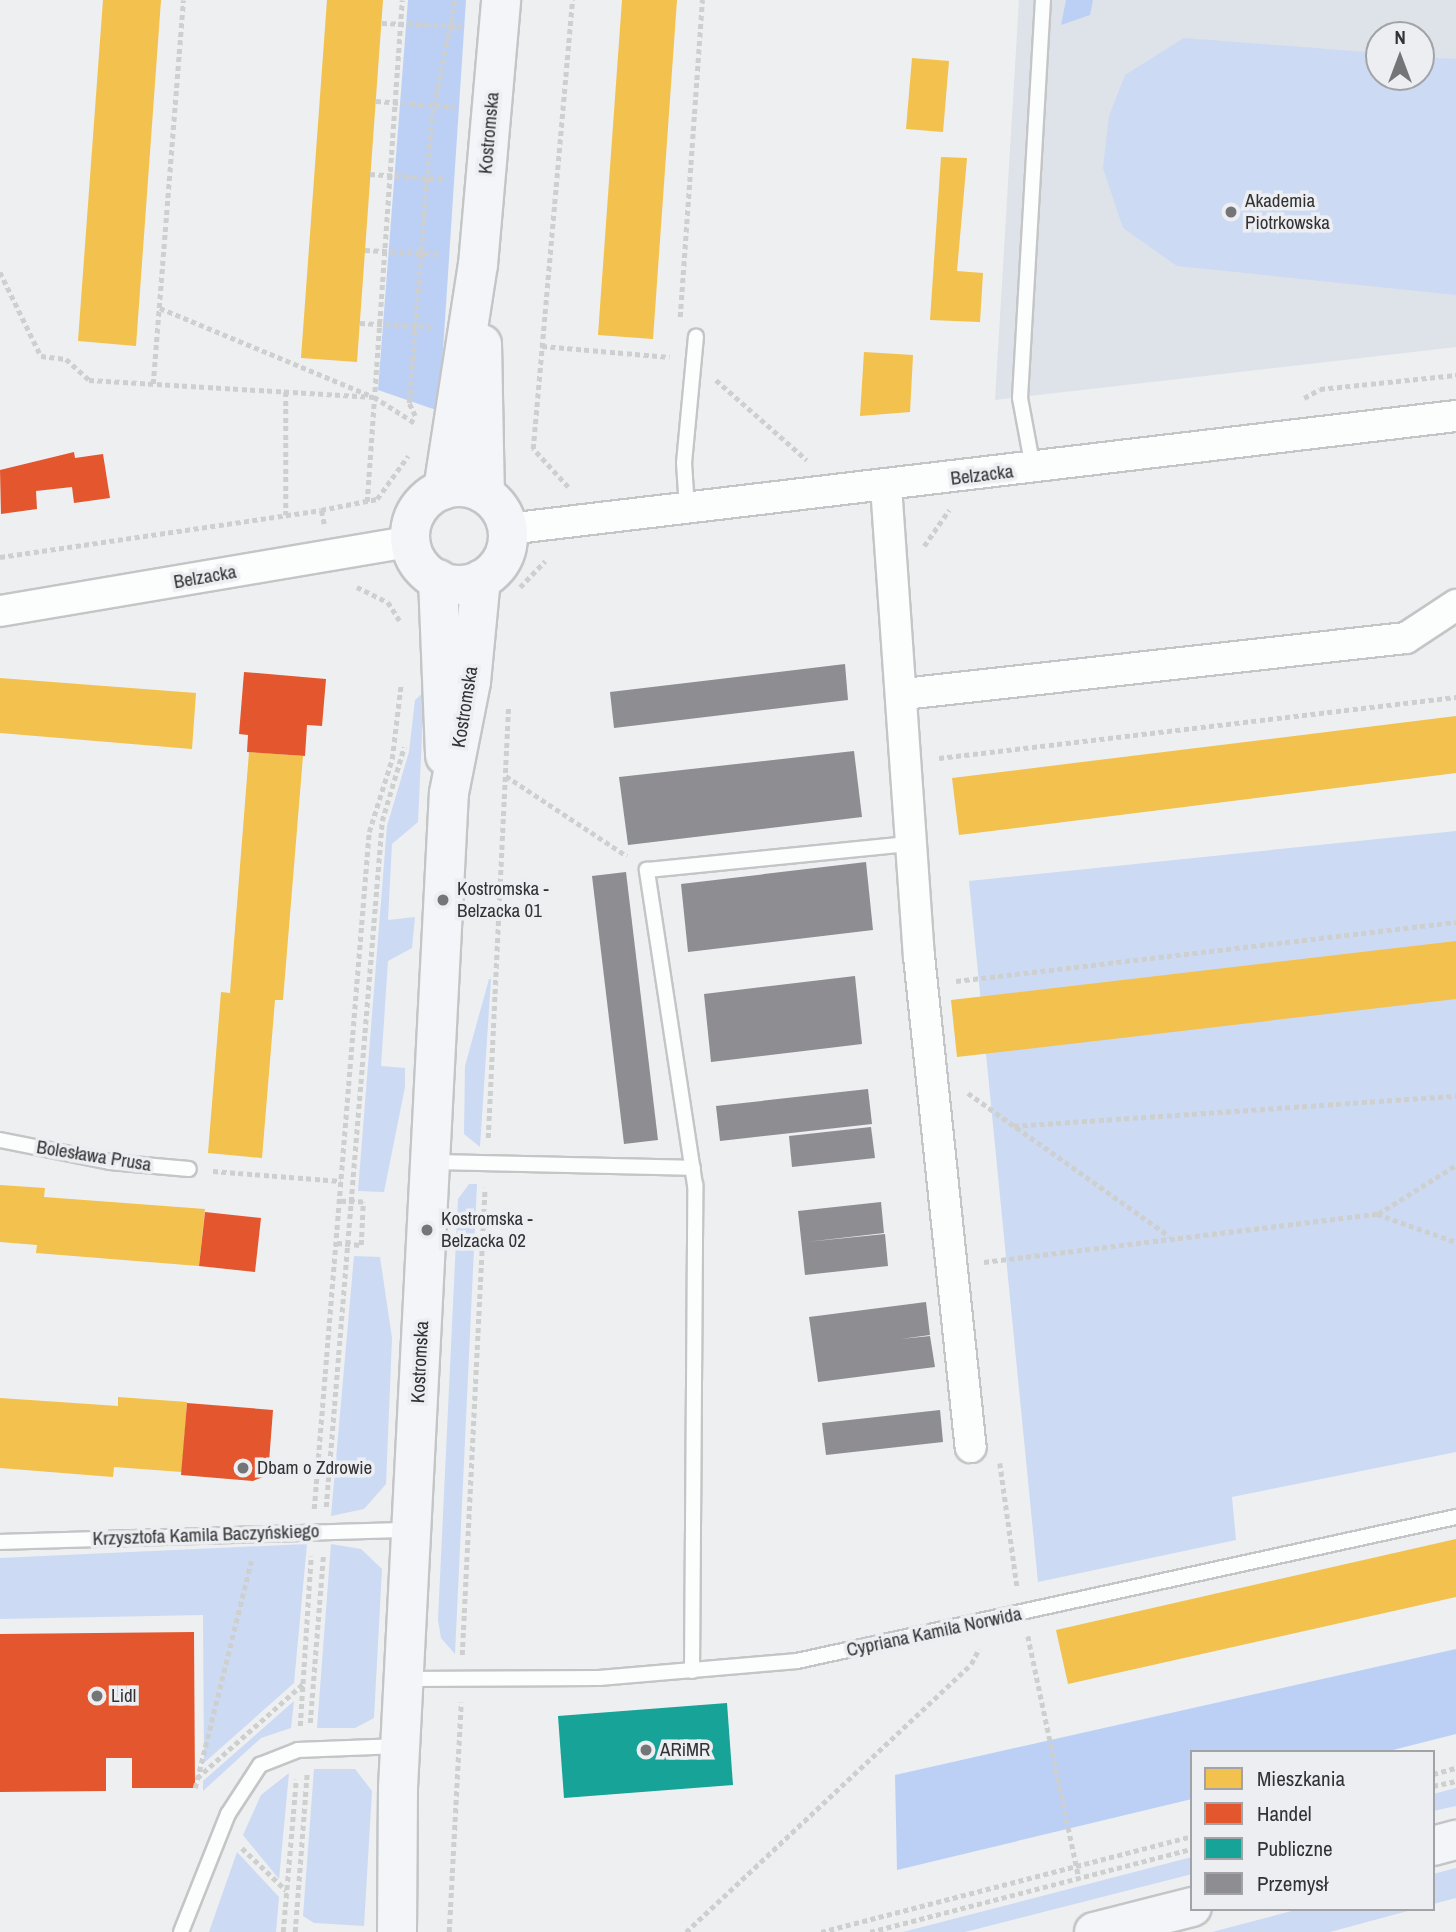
<!DOCTYPE html>
<meta charset="utf-8">
<style>
body{margin:0}
#map{position:relative;width:1456px;height:1932px;overflow:hidden;background:#edeff1;font-family:"Archivo Narrow",sans-serif}
div>[style]{position:absolute}
[style*='--x']{left:calc(var(--x)*1px);top:calc(var(--y)*1px);width:calc(var(--w)*1px);rotate:calc(var(--a)*1deg)}
.built>*{inset:0;background:#dee2e9}
.green>*{inset:0;background:#cddaf4}
.forest>*{inset:0;background:#bcd0f6}
.homes>*{inset:0;background:#f2c14e}
.shops>*{inset:0;background:#e4572e}
.public>*{inset:0;background:#17a398}
.industry>*{inset:0;background:#8d8d92}
.path>*{height:4.5px;margin-top:-2.25px;transform-origin:0;background:repeating-linear-gradient(90deg,#cecfcf 0 5px,transparent 0 8.5px)}
.roads{filter:drop-shadow(2px 0 #c4c5c6) drop-shadow(-2px 0 #c4c5c6) drop-shadow(0 2px #c4c5c6) drop-shadow(0 -2px #c4c5c6)}
.lane>*{height:14px;margin:-7px;padding:0 7px;transform-origin:7px;border-radius:7px;background:#fcfdfd}
.street>*{height:30px;margin:-15px;padding:0 15px;transform-origin:15px;border-radius:15px;background:#fcfdfd}
.secondary>*{height:38px;margin:-19px;padding:0 19px;transform-origin:19px;border-radius:19px;background:#f4f5f8}
.secondary>.ring{margin:-19px;padding:0;box-sizing:content-box;background:none;border:38px solid #f4f5f8;border-radius:50%}
.dots>*{width:19px;height:19px;translate:-50% -50%;box-sizing:border-box;border:4px solid #eceef2;border-radius:50%}
span{translate:-50% -50%;white-space:nowrap;text-align:center;line-height:1.15;-webkit-text-stroke:7px #eceef2;paint-order:stroke}
.street-label{font-size:19px;color:#333335}
.poi-label{font-size:19px;color:#333335}
.left{translate:0 -50%;text-align:left}
.legend{position:absolute;left:1190px;top:1750px;width:245px;height:161px;box-sizing:border-box;background:#eceef2;border:2px solid #a2a3a6;margin:0;padding:9px 12px;list-style:none;font-size:21px;color:#333335}
.legend li{display:flex;align-items:center;gap:14px;height:35px}
.legend b{width:35px;border:2px solid #a2a3a6}
.north{position:absolute;left:1365px;top:21px;width:70px;height:70px;box-sizing:border-box;background:#eceef2;border:2px solid #a2a3a6;border-radius:50%;rotate:0deg;font-size:19px;font-weight:700;line-height:28px;text-align:center;color:#333335}
.north::after{content:'';display:block;margin:auto;width:24px;height:32px;background:#747577;clip-path:polygon(50% 0,100% 100%,50% 72%,0 100%)}
</style>
<div id="map">
<div class="built">
<div style="clip-path:polygon(evenodd,1019px 0,1456px 0,1456px 347px,995px 400px,1019px 0,1379px 35px,1421px 35px,1421px 77px,1379px 77px,1379px 35px)"></div>
</div>
<div class="green">
<div style="clip-path:polygon(1184px 38px,1379px 53px,1379px 77px,1421px 77px,1421px 57px,1456px 59px,1456px 295px,1177px 266px,1123px 228px,1103px 168px,1109px 116px,1125px 75px)"></div>
<div style="clip-path:polygon(424px 692px,418px 822px,392px 844px,388px 920px,415px 917px,412px 948px,388px 961px,381px 1066px,405px 1068px,405px 1087px,384px 1192px,358px 1191px,387px 826px,409px 752px,415px 700px)"></div>
<div style="clip-path:polygon(1456px 831px,1456px 1452px,1232px 1497px,1236px 1540px,1038px 1582px,969px 881px)"></div>
<div style="clip-path:polygon(489px 979px,491px 979px,480px 1147px,464px 1134px,465px 1066px)"></div>
<div style="clip-path:polygon(469px 1184px,477px 1184px,455px 1654px,441px 1638px,438px 1620px,458px 1199px)"></div>
<div style="clip-path:polygon(354px 1256px,380px 1257px,392px 1338px,386px 1484px,364px 1509px,331px 1516px)"></div>
<div style="clip-path:polygon(307px 1544px,294px 1683px,204px 1763px,203px 1615px,0 1619px,0 1558px)"></div>
<div style="clip-path:polygon(331px 1544px,361px 1549px,382px 1569px,374px 1718px,355px 1728px,317px 1728px)"></div>
<div style="clip-path:polygon(294px 1701px,291px 1728px,261px 1738px,203px 1791px,203px 1781px)"></div>
<div style="clip-path:polygon(314px 1769px,355px 1769px,372px 1791px,364px 1926px,314px 1923px,303px 1916px)"></div>
<div style="clip-path:polygon(289px 1773px,279px 1879px,243px 1835px,261px 1795px)"></div>
<div style="clip-path:polygon(1456px 1788px,1456px 1806px,1433px 1811px,1433px 1794px)"></div>
<div style="clip-path:polygon(237px 1852px,279px 1897px,276px 1932px,209px 1932px)"></div>
<div style="clip-path:polygon(1192px 1857px,1192px 1874px,965px 1932px,903px 1932px)"></div>
<div style="clip-path:polygon(1456px 1868px,1456px 1898px,1433px 1904px,1433px 1874px)"></div>
<div style="clip-path:polygon(1299px 1909px,1415px 1909px,1330px 1932px,1212px 1932px)"></div>
</div>
<div class="forest">
<div style="clip-path:polygon(408px 0,466px 0,439px 411px,378px 390px)"></div>
<div style="clip-path:polygon(1066px 0,1093px 0,1090px 15px,1061px 25px)"></div>
<div style="clip-path:polygon(1456px 1649px,1456px 1734px,1385px 1752px,1192px 1752px,1192px 1799px,897px 1870px,895px 1775px)"></div>
</div>
<div class="homes">
<div style="clip-path:polygon(103px 0,161px 0,136px 346px,78px 341px)"></div>
<div style="clip-path:polygon(327px 0,383px 0,357px 362px,301px 358px)"></div>
<div style="clip-path:polygon(622px 0,677px 0,653px 339px,598px 335px)"></div>
<div style="clip-path:polygon(912px 58px,949px 61px,943px 132px,906px 129px)"></div>
<div style="clip-path:polygon(941px 157px,967px 158px,957px 271px,983px 273px,980px 322px,930px 320px)"></div>
<div style="clip-path:polygon(864px 352px,913px 355px,910px 412px,860px 416px)"></div>
<div style="clip-path:polygon(0 678px,196px 693px,192px 749px,0 733px)"></div>
<div style="clip-path:polygon(1456px 716px,1456px 773px,959px 835px,952px 778px)"></div>
<div style="clip-path:polygon(249px 752px,303px 756px,283px 1000px,275px 1000px,262px 1158px,208px 1153px,221px 992px,230px 993px)"></div>
<div style="clip-path:polygon(1456px 941px,1456px 999px,957px 1057px,951px 1000px)"></div>
<div style="clip-path:polygon(0 1185px,45px 1188px,44px 1197px,205px 1209px,199px 1266px,36px 1253px,37px 1245px,0 1242px)"></div>
<div style="clip-path:polygon(118px 1397px,187px 1402px,182px 1472px,114px 1467px,113px 1477px,0 1468px,0 1398px,118px 1406px)"></div>
<div style="clip-path:polygon(1456px 1539px,1456px 1597px,1068px 1684px,1056px 1630px)"></div>
</div>
<div class="shops">
<div style="clip-path:polygon(74px 452px,75px 458px,103px 454px,110px 498px,74px 503px,72px 487px,36px 491px,37px 509px,1px 514px,0 470px)"></div>
<div style="clip-path:polygon(244px 672px,326px 679px,322px 726px,307px 725px,305px 756px,247px 752px,248px 735px,239px 734px)"></div>
<div style="clip-path:polygon(205px 1212px,261px 1218px,255px 1272px,199px 1266px)"></div>
<div style="clip-path:polygon(187px 1403px,273px 1410px,268px 1475px,253px 1481px,181px 1475px)"></div>
<div style="clip-path:polygon(194px 1632px,195px 1788px,132px 1788px,132px 1758px,106px 1758px,106px 1791px,0 1792px,0 1634px)"></div>
</div>
<div class="public">
<div style="clip-path:polygon(727px 1703px,733px 1785px,564px 1798px,558px 1716px)"></div>
</div>
<div class="industry">
<div style="clip-path:polygon(845px 664px,848px 700px,614px 728px,610px 692px)"></div>
<div style="clip-path:polygon(854px 751px,862px 817px,628px 845px,619px 777px)"></div>
<div style="clip-path:polygon(866px 862px,873px 930px,688px 952px,681px 884px)"></div>
<div style="clip-path:polygon(626px 872px,658px 1140px,624px 1144px,592px 876px)"></div>
<div style="clip-path:polygon(855px 976px,862px 1044px,711px 1062px,704px 994px)"></div>
<div style="clip-path:polygon(868px 1089px,872px 1124px,720px 1141px,716px 1106px)"></div>
<div style="clip-path:polygon(871px 1127px,875px 1158px,792px 1167px,789px 1136px)"></div>
<div style="clip-path:polygon(881px 1202px,884px 1233px,806px 1242px,885px 1234px,888px 1266px,805px 1275px,798px 1211px)"></div>
<div style="clip-path:polygon(926px 1302px,930px 1335px,901px 1339px,930px 1336px,935px 1367px,818px 1382px,809px 1317px)"></div>
<div style="clip-path:polygon(940px 1410px,943px 1442px,826px 1455px,822px 1423px)"></div>
</div>
<div class="path">
<div style="--x:382;--y:23;--w:79;--a:2.2"></div>
<div style="--x:376;--y:101;--w:79;--a:4.3"></div>
<div style="--x:370;--y:174;--w:76;--a:3.8"></div>
<div style="--x:365;--y:250;--w:76;--a:3"></div>
<div style="--x:0;--y:272;--w:93;--a:64"></div>
<div style="--x:41;--y:356;--w:25;--a:7"></div>
<div style="--x:66;--y:359;--w:31;--a:42"></div>
<div style="--x:89;--y:380;--w:286;--a:3.4"></div>
<div style="--x:374;--y:397;--w:49;--a:32.4"></div>
<div style="--x:160;--y:308;--w:226;--a:22.6"></div>
<div style="--x:680;--y:317;--w:318;--a:-86"></div>
<div style="--x:360;--y:323;--w:72;--a:3.2"></div>
<div style="--x:542;--y:346;--w:128;--a:4.9"></div>
<div style="--x:716;--y:380;--w:121;--a:41.3"></div>
<div style="--x:153;--y:384;--w:385;--a:-85.5"></div>
<div style="--x:286;--y:392;--w:123;--a:90"></div>
<div style="--x:1304;--y:398;--w:18;--a:-29"></div>
<div style="--x:1320;--y:389;--w:137;--a:-5.9"></div>
<div style="--x:415;--y:416;--w:14;--a:-115"></div>
<div style="--x:409;--y:403;--w:282;--a:-85.5"></div>
<div style="--x:431;--y:122;--w:124;--a:-78.9"></div>
<div style="--x:568;--y:487;--w:52;--a:-132.6"></div>
<div style="--x:533;--y:449;--w:451;--a:-85"></div>
<div style="--x:367;--y:502;--w:503;--a:-86.01"></div>
<div style="--x:324;--y:524;--w:14;--a:-102"></div>
<div style="--x:321;--y:510;--w:57;--a:-11.1"></div>
<div style="--x:377;--y:499;--w:53;--a:-54.2"></div>
<div style="--x:924;--y:546;--w:44;--a:-55.2"></div>
<div style="--x:0;--y:557;--w:324;--a:-8.3"></div>
<div style="--x:357;--y:587;--w:34;--a:26"></div>
<div style="--x:388;--y:602;--w:22;--a:58"></div>
<div style="--x:520;--y:587;--w:36;--a:-46"></div>
<div style="--x:939;--y:758;--w:521;--a:-6.73"></div>
<div style="--x:506;--y:776;--w:145;--a:33.5"></div>
<div style="--x:956;--y:981;--w:503;--a:-6.73"></div>
<div style="--x:968;--y:1093;--w:247;--a:35.4"></div>
<div style="--x:1014;--y:1126;--w:443;--a:-3.9"></div>
<div style="--x:488;--y:1138;--w:432;--a:-87.3"></div>
<div style="--x:213;--y:1171;--w:128;--a:4.5"></div>
<div style="--x:1378;--y:1214;--w:92;--a:-32.1"></div>
<div style="--x:337;--y:1243;--w:24;--a:5"></div>
<div style="--x:361;--y:1245;--w:43;--a:-87.3"></div>
<div style="--x:363;--y:1202;--w:23;--a:-178"></div>
<div style="--x:984;--y:1262;--w:396;--a:-7"></div>
<div style="--x:1377;--y:1214;--w:84;--a:19.5"></div>
<div style="--x:1000;--y:1463;--w:124;--a:82.1"></div>
<div style="--x:326;--y:1507;--w:688;--a:-85.33"></div>
<div style="--x:382;--y:821;--w:77;--a:-73.4"></div>
<div style="--x:314;--y:1509;--w:679;--a:-85.36"></div>
<div style="--x:369;--y:832;--w:77;--a:-72.5"></div>
<div style="--x:392;--y:759;--w:76;--a:-83.2"></div>
<div style="--x:1028;--y:1636;--w:247;--a:78.1"></div>
<div style="--x:462;--y:1655;--w:468;--a:-87.2"></div>
<div style="--x:310;--y:1723;--w:167;--a:-85.5"></div>
<div style="--x:300;--y:1726;--w:170;--a:-86.3"></div>
<div style="--x:1433;--y:1774;--w:24;--a:-15"></div>
<div style="--x:197;--y:1778;--w:142;--a:-41.6"></div>
<div style="--x:1433;--y:1786;--w:24;--a:-12"></div>
<div style="--x:195;--y:1788;--w:234;--a:-76.1"></div>
<div style="--x:242;--y:1848;--w:61;--a:43.7"></div>
<div style="--x:283;--y:1932;--w:153;--a:-85.1"></div>
<div style="--x:295;--y:1932;--w:158;--a:-85.7"></div>
<div style="--x:449;--y:1932;--w:230;--a:-87"></div>
<div style="--x:686;--y:1932;--w:391;--a:-43.2"></div>
<div style="--x:971;--y:1664;--w:17;--a:-62"></div>
<div style="--x:821;--y:1932;--w:383;--a:-14.5"></div>
<div style="--x:870;--y:1932;--w:333;--a:-14.5"></div>
</div>
<div class="roads">
<div class="lane">
<div style="--x:1033;--y:468;--w:71;--a:-100.5"></div>
<div style="--x:1020;--y:398;--w:399;--a:-86.7"></div>
<div style="--x:687;--y:509;--w:46;--a:-93.7"></div>
<div style="--x:684;--y:463;--w:127;--a:-84.6"></div>
<div style="--x:0;--y:1140;--w:112;--a:11.3"></div>
<div style="--x:110;--y:1162;--w:79;--a:5.1"></div>
<div style="--x:432;--y:1162;--w:261;--a:1.3"></div>
<div style="--x:0;--y:1542;--w:411;--a:-1.7"></div>
<div style="--x:692;--y:1671;--w:486;--a:-89.6"></div>
<div style="--x:695;--y:1185;--w:319;--a:-98.7"></div>
<div style="--x:647;--y:870;--w:263;--a:-5.7"></div>
<div style="--x:406;--y:1679;--w:193;--a:-0.3"></div>
<div style="--x:599;--y:1678;--w:199;--a:-4.9"></div>
<div style="--x:797;--y:1661;--w:675;--a:-12.33"></div>
<div style="--x:181;--y:1932;--w:127;--a:-68.3"></div>
<div style="--x:228;--y:1814;--w:59;--a:-56.9"></div>
<div style="--x:260;--y:1765;--w:41;--a:-21.5"></div>
<div style="--x:298;--y:1750;--w:101;--a:-2.3"></div>
</div>
<div class="street">
<div style="--x:886;--y:486;--w:471;--a:86"></div>
<div style="--x:919;--y:956;--w:494;--a:84"></div>
<div style="--x:508;--y:529;--w:955;--a:-6.8"></div>
<div style="--x:0;--y:611;--w:416;--a:-9.6"></div>
<div style="--x:904;--y:694;--w:505;--a:-6.37"></div>
<div style="--x:1406;--y:638;--w:60;--a:-33.4"></div>
</div>
<div class="secondary">
<div style="--x:482;--y:344;--w:150;--a:88.9"></div>
<div class="ring" style="left:410px;top:487px;width:60px;height:60px"></div>
<div style="--x:443;--y:490;--w:228;--a:-81.2"></div>
<div style="--x:478;--y:265;--w:266;--a:-85"></div>
<div style="--x:438;--y:579;--w:177;--a:87.7"></div>
<div style="--x:1433;--y:1846;--w:24;--a:-15"></div>
<div style="--x:397;--y:1932;--w:144;--a:-89.6"></div>
<div style="--x:398;--y:1788;--w:996;--a:-87.07"></div>
<div style="--x:449;--y:793;--w:113;--a:-78.8"></div>
<div style="--x:471;--y:682;--w:103;--a:-84.5"></div>
<div style="--x:1094;--y:1932;--w:101;--a:-14.3"></div>
</div>
</div>
<div class="dots">
<div style="left:1231px;top:212px;background:#747577"></div>
<div style="left:443px;top:900px;background:#747577"></div>
<div style="left:427px;top:1230px;background:#747577"></div>
<div style="left:243px;top:1468px;background:#747577"></div>
<div style="left:97px;top:1696px;background:#747577"></div>
<div style="left:646px;top:1750px;background:#747577"></div>
</div>
<div class="street-label">
<span style="left:489px;top:133px;rotate:-85deg">Kostromska</span>
<span style="left:982px;top:475px;rotate:-7deg">Belzacka</span>
<span style="left:205px;top:577px;rotate:-10deg">Belzacka</span>
<span style="left:465px;top:707px;rotate:-81deg">Kostromska</span>
<span style="left:94px;top:1156px;rotate:9deg">Bolesława Prusa</span>
<span style="left:420px;top:1362px;rotate:-87deg">Kostromska</span>
<span style="left:206px;top:1535px;rotate:-2deg">Krzysztofa Kamila Baczyńskiego</span>
<span style="left:934px;top:1632px;rotate:-12deg">Cypriana Kamila Norwida</span>
</div>
<div class="poi-label">
<span class="left" style="left:1245px;top:212px">Akademia<br>Piotrkowska</span>
<span class="left" style="left:457px;top:900px">Kostromska -<br>Belzacka 01</span>
<span class="left" style="left:441px;top:1230px">Kostromska -<br>Belzacka 02</span>
<span class="left" style="left:257px;top:1468px">Dbam o Zdrowie</span>
<span class="left" style="left:111px;top:1696px">Lidl</span>
<span class="left" style="left:660px;top:1750px">ARiMR</span>
</div>
<ul class="legend">
<li><b style="height:19px;background:#f2c14e"></b>Mieszkania</li>
<li><b style="height:19px;background:#e4572e"></b>Handel</li>
<li><b style="height:19px;background:#17a398"></b>Publiczne</li>
<li><b style="height:19px;background:#8d8d92"></b>Przemysł</li>
</ul>
<div class="north">N</div>
</div>
